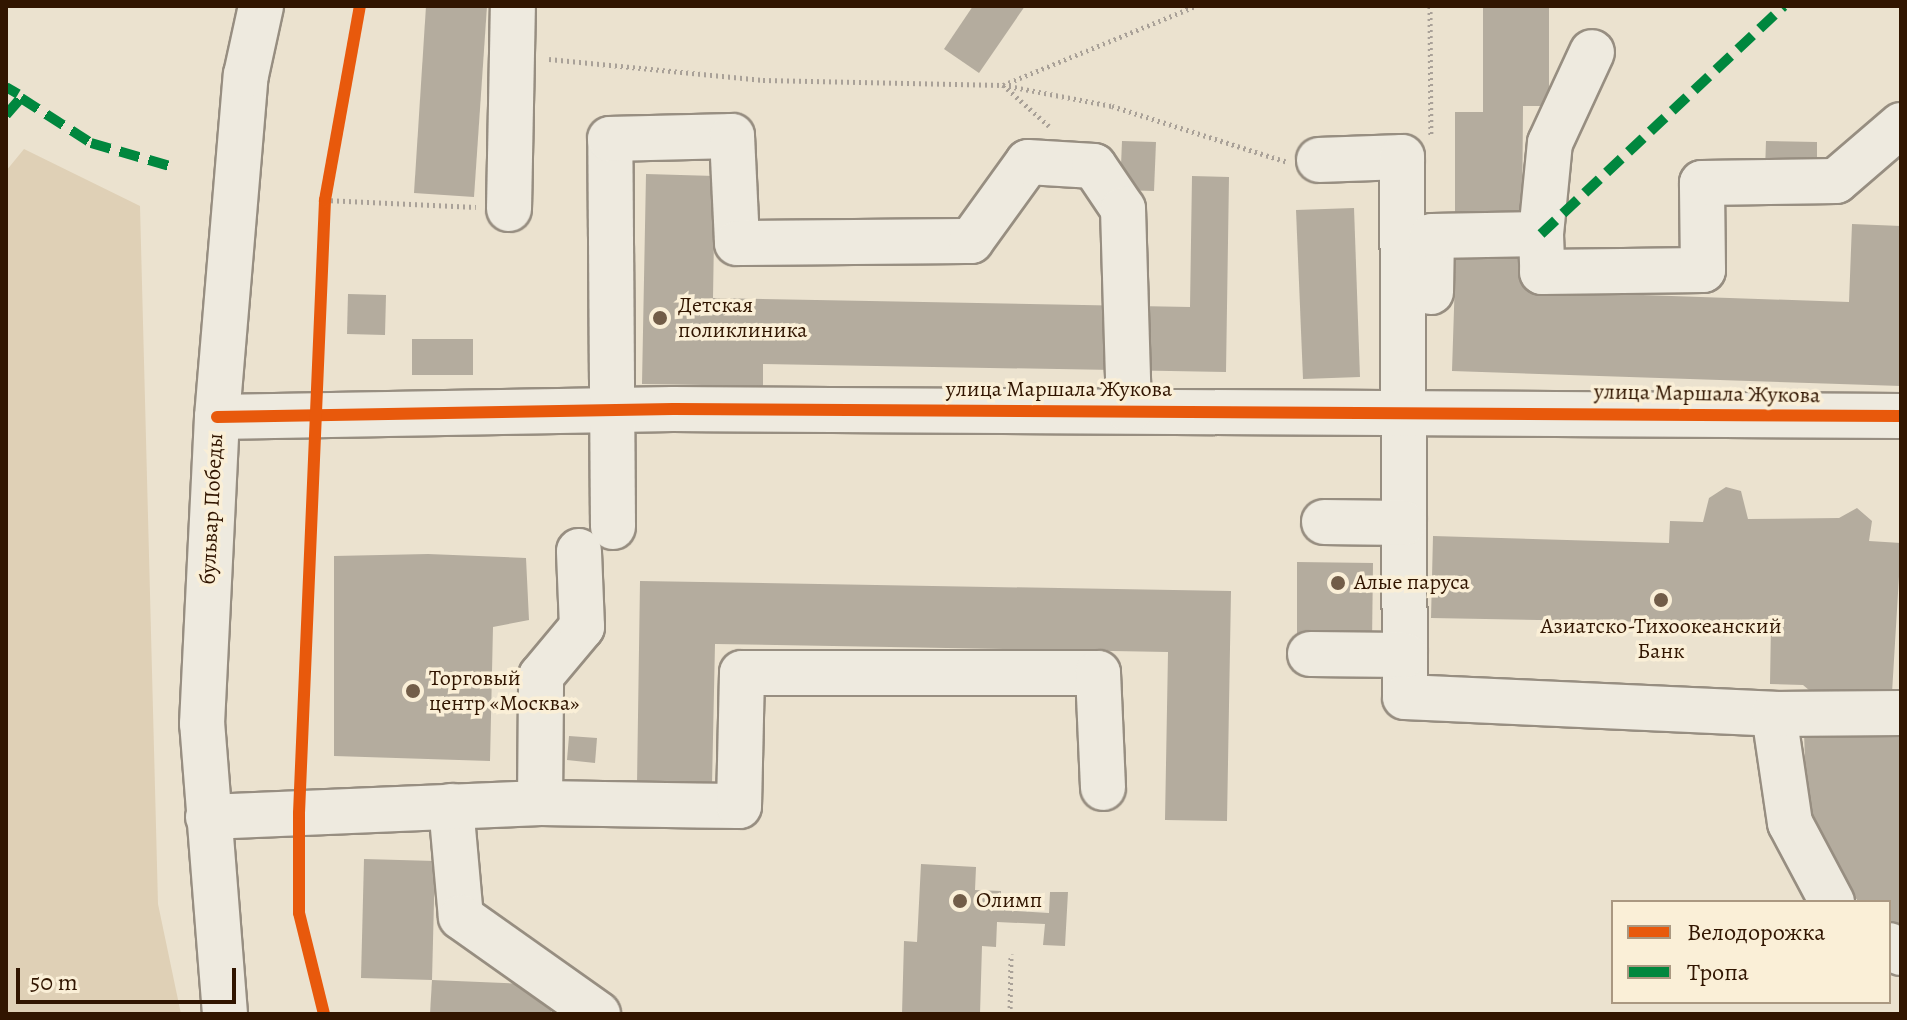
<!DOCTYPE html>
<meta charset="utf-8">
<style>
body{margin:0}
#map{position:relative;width:1907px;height:1020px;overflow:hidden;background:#ebe2cf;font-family:Alegreya,serif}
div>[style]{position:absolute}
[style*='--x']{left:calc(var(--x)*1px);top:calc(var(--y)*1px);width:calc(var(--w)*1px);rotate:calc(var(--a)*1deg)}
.green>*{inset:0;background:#dfd0b6}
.building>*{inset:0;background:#b4ac9e}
.path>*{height:5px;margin-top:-2.5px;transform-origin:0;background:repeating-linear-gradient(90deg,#a9a198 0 2px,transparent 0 6px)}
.roads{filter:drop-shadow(2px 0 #978e81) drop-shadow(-2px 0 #978e81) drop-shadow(0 2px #978e81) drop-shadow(0 -2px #978e81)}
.minor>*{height:44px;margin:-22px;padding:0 22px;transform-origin:22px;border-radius:22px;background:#eeeadf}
.quiet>*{height:10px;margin-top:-5px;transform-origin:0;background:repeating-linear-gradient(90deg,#00873e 0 20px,transparent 0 30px)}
.cycleway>*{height:12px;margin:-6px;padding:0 6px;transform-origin:6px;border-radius:6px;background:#e8590c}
.dots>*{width:22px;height:22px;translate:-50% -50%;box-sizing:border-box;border:4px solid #faefd7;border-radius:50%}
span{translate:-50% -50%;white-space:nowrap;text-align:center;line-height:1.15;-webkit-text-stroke:7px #faefd7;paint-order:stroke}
.poi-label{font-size:22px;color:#311500}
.left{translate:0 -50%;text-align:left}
.street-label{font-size:22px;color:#311500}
.frame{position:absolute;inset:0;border:8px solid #311500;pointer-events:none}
.legend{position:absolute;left:1611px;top:900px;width:280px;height:104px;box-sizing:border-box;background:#faefd7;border:2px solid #aa9881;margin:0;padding:10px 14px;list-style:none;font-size:24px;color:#311500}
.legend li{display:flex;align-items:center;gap:16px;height:40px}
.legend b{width:40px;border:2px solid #aa9881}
.scale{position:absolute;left:16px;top:968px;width:220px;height:36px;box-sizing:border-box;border:4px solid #311500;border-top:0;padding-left:10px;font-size:24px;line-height:28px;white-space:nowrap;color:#311500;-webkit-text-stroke:6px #faefd7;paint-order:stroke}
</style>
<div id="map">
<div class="green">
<div style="clip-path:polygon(24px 149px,140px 206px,158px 904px,181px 1014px,6px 1014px,6px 171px)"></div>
</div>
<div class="building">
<div style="clip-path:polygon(426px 6px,487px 6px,474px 197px,414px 193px)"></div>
<div style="clip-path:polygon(973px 6px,1025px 6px,979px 73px,944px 49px)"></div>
<div style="clip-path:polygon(1483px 6px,1549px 6px,1549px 106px,1523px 106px,1522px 228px,1455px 228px,1455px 112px,1483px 112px)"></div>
<div style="clip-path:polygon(1122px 141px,1156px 142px,1154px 191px,1120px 190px)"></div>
<div style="clip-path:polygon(1766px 141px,1817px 142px,1817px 172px,1765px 171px)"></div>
<div style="clip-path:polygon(646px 174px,715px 176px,713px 298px,1190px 307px,1192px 176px,1229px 177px,1226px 372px,763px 364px,763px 386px,642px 384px)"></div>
<div style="clip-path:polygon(1354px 208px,1360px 377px,1303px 379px,1296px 210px)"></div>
<div style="clip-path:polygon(1852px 224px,1901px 226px,1901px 386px,1452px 371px,1456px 247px,1529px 250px,1527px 291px,1849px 302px)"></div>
<div style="clip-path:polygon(348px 294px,386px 295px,385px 335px,347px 334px)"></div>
<div style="clip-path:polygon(412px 339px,473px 339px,473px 375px,412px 375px)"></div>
<div style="clip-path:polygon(1726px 487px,1741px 491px,1748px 519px,1839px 518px,1857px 508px,1872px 521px,1869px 541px,1901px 543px,1892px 693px,1822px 701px,1803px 685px,1770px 684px,1771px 624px,1431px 618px,1433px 536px,1669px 543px,1670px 521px,1703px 522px,1709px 498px)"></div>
<div style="clip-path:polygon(428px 554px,526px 558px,529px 620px,493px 627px,490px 761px,334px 756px,334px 556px)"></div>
<div style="clip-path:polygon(1297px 562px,1373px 563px,1372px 642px,1297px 641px)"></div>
<div style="clip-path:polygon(640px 581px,1231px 591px,1227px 821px,1165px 820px,1168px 652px,715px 644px,712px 785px,637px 784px)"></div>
<div style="clip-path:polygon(1804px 732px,1901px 733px,1901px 931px,1889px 924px,1889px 902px,1859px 902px,1830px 869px,1807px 819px)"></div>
<div style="clip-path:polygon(569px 736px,597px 738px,595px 763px,567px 760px)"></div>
<div style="clip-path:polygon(364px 859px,435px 861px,432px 980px,361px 978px)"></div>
<div style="clip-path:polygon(921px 864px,976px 867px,975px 890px,1001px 891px,1000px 910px,1049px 913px,1050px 892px,1068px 892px,1065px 946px,1043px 945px,1045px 924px,997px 922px,996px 947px,982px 946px,980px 1014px,902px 1014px,904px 941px,917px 942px)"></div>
<div style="clip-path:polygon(432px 980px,552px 985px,551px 1014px,430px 1014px)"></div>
</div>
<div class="path">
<div style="--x:1430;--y:6;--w:131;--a:89.6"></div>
<div style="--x:549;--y:59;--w:215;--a:5.6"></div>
<div style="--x:763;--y:80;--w:240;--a:1.2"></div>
<div style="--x:1003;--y:85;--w:111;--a:10.9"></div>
<div style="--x:1112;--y:106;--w:184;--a:17.7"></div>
<div style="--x:1049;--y:126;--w:62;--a:-138.3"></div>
<div style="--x:1003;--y:85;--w:209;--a:-22.3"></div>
<div style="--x:325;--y:200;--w:151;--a:2.7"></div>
<div style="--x:1010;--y:1014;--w:60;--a:-89"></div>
</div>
<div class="roads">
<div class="minor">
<div style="--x:1319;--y:160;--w:83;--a:-2.1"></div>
<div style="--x:1402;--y:157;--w:540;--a:89.68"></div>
<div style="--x:1405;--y:697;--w:369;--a:2.6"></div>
<div style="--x:509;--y:209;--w:203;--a:-88.9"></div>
<div style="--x:1541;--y:234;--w:91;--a:-84.4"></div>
<div style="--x:1550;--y:143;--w:100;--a:-65.2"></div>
<div style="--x:1431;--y:292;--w:56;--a:-89"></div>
<div style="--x:1432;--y:236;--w:109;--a:-1.1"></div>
<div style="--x:1541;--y:234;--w:38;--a:88"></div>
<div style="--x:1542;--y:272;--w:161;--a:-0.7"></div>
<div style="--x:1703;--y:270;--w:87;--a:-90.7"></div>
<div style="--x:1702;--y:183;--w:134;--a:-0.9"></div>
<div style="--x:1836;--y:181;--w:86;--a:-40.7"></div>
<div style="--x:217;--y:417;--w:456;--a:-1"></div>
<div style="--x:673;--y:409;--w:1228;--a:0.33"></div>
<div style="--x:1324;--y:522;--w:80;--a:0.7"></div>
<div style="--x:613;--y:527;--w:388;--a:-90.4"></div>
<div style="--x:610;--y:139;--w:122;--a:-1.4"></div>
<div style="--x:732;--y:136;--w:107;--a:87.3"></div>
<div style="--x:737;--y:243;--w:234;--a:-0.5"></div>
<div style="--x:971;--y:241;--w:97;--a:-54.2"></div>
<div style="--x:1028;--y:162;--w:66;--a:3.5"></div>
<div style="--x:1094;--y:166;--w:52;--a:56"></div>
<div style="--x:1123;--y:209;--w:202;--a:88.3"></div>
<div style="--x:1310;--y:654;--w:95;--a:0.6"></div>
<div style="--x:540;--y:803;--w:127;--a:-89.5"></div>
<div style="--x:541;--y:676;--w:64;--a:-50.1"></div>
<div style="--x:582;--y:627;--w:76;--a:-92.3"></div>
<div style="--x:451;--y:806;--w:111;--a:84.9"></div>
<div style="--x:461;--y:917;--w:168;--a:35.3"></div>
<div style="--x:208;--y:817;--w:333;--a:-2.4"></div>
<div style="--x:541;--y:803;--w:198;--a:0.9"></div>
<div style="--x:739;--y:806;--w:133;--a:-88.7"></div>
<div style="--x:742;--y:673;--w:356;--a:0"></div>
<div style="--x:1098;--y:673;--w:115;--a:87.5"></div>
<div style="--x:1832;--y:902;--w:89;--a:-118"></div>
<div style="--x:1790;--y:823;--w:110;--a:-98.4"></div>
<div style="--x:1774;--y:714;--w:127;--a:-0.5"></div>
<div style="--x:1889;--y:945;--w:14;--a:34"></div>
<div style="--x:225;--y:1014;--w:291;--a:-94.5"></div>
<div style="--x:202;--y:724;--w:307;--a:-87.2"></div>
<div style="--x:217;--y:417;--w:343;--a:-85.2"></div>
<div style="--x:246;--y:75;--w:71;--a:-77.7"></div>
</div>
</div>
<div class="quiet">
<div style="--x:6;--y:87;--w:14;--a:30"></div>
<div style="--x:6;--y:115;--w:23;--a:-49"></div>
<div style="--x:21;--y:98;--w:83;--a:32.7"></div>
<div style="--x:91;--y:143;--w:85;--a:16.3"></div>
<div style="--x:1541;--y:234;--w:333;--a:-43.2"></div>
</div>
<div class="cycleway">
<div style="--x:217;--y:417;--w:456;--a:-1"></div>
<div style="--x:673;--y:409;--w:1228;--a:0.33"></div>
<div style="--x:324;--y:1014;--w:104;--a:-103.9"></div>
<div style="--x:299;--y:913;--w:100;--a:-90"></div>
<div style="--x:299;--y:813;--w:614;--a:-87.57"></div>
<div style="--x:325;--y:200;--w:197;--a:-79.8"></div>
</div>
<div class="dots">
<div style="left:660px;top:318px;background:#725d48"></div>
<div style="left:1338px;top:583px;background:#725d48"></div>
<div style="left:1661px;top:600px;background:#725d48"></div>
<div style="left:413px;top:691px;background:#725d48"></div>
<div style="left:960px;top:901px;background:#725d48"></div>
</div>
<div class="poi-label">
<span class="left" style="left:678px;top:318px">Детская<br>поликлиника</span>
<span class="left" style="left:1354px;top:583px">Алые паруса</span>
<span style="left:1661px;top:639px">Азиатско-Тихоокеанский<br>Банк</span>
<span class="left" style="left:429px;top:691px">Торговый<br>центр «Москва»</span>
<span class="left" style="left:976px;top:901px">Олимп</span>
</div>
<div class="street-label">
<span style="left:1059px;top:390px">улица Маршала Жукова</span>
<span style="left:1707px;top:394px;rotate:1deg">улица Маршала Жукова</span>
<span style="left:212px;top:509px;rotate:-87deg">бульвар Победы</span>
</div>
<div class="frame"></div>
<ul class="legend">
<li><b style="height:10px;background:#e8590c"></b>Велодорожка</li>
<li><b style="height:10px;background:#00873e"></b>Тропа</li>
</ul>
<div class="scale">50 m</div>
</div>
